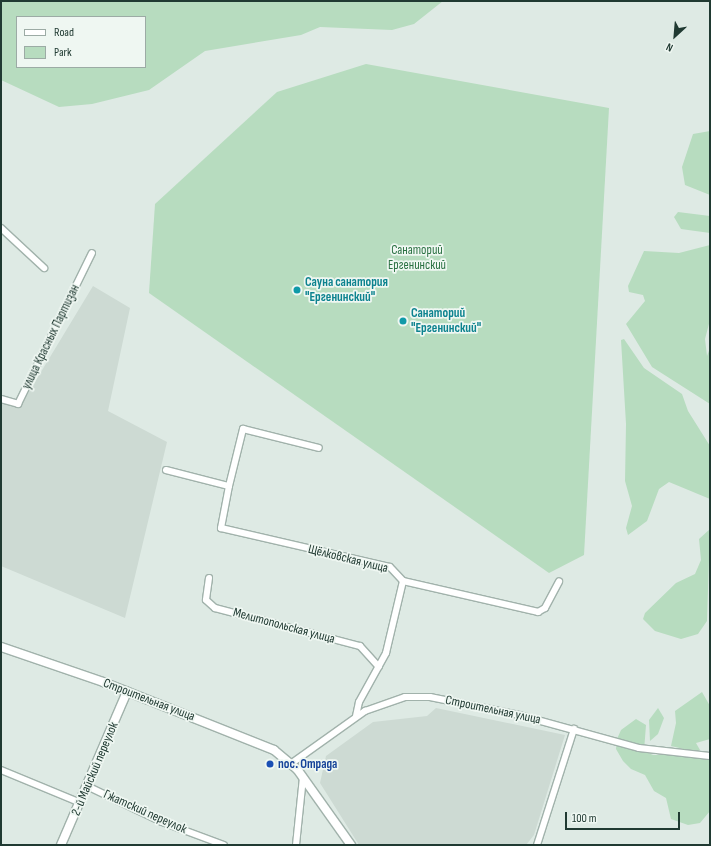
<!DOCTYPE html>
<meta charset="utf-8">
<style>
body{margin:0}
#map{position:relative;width:711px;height:846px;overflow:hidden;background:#deeae4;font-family:"Sofia Sans Condensed",sans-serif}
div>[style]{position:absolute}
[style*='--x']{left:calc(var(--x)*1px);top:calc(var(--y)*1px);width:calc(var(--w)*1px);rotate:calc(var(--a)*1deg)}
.built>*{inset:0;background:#cddad3}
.green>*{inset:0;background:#b7dcbf}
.roads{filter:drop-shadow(1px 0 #a1b2ab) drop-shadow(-1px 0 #a1b2ab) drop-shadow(0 1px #a1b2ab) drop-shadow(0 -1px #a1b2ab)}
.minor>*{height:6px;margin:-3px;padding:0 3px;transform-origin:3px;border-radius:3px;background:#fff}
.tertiary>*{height:8px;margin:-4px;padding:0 4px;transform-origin:4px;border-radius:4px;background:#fff}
.dots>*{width:11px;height:11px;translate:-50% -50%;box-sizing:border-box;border:2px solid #eff7f2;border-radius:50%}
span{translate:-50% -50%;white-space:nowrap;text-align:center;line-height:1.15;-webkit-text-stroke:3.5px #eff7f2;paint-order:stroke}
.park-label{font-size:13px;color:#2a7142}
.culture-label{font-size:13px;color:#0d838f;font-weight:700}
.left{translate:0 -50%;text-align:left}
.street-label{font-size:13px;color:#203a32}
.transit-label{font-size:13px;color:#164399;font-weight:700}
.frame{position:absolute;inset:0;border:2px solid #203a32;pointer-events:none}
.legend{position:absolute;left:16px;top:16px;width:130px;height:52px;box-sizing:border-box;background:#eff7f2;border:1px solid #9caba5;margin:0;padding:5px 7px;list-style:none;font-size:12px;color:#203a32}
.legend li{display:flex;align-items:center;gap:8px;height:20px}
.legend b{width:20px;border:1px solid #9caba5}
.north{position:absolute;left:655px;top:16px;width:40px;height:40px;-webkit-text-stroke:3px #eff7f2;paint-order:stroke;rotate:206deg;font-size:11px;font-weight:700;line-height:16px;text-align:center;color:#203a32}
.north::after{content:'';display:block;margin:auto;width:14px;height:18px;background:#203a32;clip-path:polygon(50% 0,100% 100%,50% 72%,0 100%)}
.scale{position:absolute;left:565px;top:812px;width:115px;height:18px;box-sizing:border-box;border:2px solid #203a32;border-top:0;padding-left:5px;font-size:12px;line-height:14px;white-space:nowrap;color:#203a32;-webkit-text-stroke:3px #eff7f2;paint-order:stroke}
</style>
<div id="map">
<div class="built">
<div style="clip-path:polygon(93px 286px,130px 308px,108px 411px,167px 442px,125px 618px,1px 566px,1px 399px,15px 406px,21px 405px)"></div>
<div style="clip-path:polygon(436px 708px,565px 735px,534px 835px,526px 845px,359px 845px,320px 783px,326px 756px,373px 722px,427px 716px)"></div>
</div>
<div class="green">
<div style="clip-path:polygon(evenodd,1px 1px,443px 1px,414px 24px,392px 30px,320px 27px,301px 35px,205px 51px,149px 90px,92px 104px,59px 107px,1px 80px,1px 1px,17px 17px,145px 17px,145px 67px,17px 67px,17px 17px)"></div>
<div style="clip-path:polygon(366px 64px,609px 108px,584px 555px,549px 573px,149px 293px,155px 204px,277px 92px)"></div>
<div style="clip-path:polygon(710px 131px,710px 195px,685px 185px,682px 167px,693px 134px)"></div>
<div style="clip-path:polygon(678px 212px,710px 216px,710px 233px,681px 229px,674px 217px)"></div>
<div style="clip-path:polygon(710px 245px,710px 320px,705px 339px,707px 356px,710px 348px,710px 404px,652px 367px,626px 324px,645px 301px,643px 295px,629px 292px,628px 286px,644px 251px,679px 253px)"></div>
<div style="clip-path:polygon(624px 339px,644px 368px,682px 394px,688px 411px,710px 446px,710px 499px,669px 482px,659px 489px,647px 521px,628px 535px,626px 528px,632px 506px,625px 481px,626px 424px,621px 340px)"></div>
<div style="clip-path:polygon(710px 529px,707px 621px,698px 634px,681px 639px,655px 631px,643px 619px,645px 613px,676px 583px,695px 574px,701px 560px,699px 539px)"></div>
<div style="clip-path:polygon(702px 692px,710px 706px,710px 739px,696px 743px,700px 750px,696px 752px,671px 746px,676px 723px,675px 711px)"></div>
<div style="clip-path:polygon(658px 708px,664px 718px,658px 734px,650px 741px,649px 720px)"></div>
<div style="clip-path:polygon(636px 719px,646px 725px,644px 751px,653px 755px,687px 755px,710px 760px,710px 811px,700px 823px,688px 825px,671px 819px,666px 798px,654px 791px,645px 775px,631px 769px,623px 761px,616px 749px,617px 739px,621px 730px)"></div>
</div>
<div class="roads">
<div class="minor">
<div style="--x:1;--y:228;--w:59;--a:42.9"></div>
<div style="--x:1;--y:399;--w:18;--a:16"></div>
<div style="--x:18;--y:404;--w:168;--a:-63.9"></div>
<div style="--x:166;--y:470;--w:65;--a:14.3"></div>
<div style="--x:229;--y:486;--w:43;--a:100.8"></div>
<div style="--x:221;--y:528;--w:173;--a:13"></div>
<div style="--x:390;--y:567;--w:19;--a:47"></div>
<div style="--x:403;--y:581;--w:139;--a:12.9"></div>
<div style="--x:538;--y:612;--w:8;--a:-30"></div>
<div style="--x:545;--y:608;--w:30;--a:-62"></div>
<div style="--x:229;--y:486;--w:59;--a:-76.2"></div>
<div style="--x:243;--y:429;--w:78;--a:14"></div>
<div style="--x:209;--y:578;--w:22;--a:98"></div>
<div style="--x:206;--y:600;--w:12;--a:42"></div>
<div style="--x:215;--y:608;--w:150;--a:14.7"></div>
<div style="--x:360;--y:646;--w:28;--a:48"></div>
<div style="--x:356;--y:716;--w:14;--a:-78"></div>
<div style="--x:359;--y:702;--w:56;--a:-61.1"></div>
<div style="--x:386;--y:653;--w:74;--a:-76.7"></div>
<div style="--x:292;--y:763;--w:90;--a:-35.5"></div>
<div style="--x:365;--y:711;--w:42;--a:-19.3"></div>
<div style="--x:405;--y:697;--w:25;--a:0"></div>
<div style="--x:430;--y:697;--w:91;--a:11.4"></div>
<div style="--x:519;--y:715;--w:124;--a:15.4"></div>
<div style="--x:639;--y:748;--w:71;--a:6.4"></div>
<div style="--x:1;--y:770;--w:87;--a:22.4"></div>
<div style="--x:89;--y:787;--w:81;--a:25.6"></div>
<div style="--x:162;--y:822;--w:66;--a:20.4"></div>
<div style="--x:296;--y:845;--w:68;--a:-84.1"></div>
<div style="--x:537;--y:845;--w:122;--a:-72.3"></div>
</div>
<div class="tertiary">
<div style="--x:1;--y:647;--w:108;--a:18.9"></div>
<div style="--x:103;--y:682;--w:184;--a:21.7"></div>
<div style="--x:274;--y:750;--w:30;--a:40"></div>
<div style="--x:297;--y:769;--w:93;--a:54.6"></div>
<div style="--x:61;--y:845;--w:167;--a:-66.7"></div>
</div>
</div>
<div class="dots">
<div style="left:297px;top:290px;background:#0f9aa8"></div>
<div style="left:403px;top:321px;background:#0f9aa8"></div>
<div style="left:270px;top:764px;background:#1a4fb4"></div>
</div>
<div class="park-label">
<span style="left:417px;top:258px">Санаторий<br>Ергенинский</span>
</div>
<div class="culture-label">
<span class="left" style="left:305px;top:290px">Сауна санатория<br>"Ергенинский"</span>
<span class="left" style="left:411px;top:321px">Санаторий<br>"Ергенинский"</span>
</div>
<div class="street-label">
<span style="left:51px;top:337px;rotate:-64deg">улица Красных Партизан</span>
<span style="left:348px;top:559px;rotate:14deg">Щёлковская улица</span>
<span style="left:284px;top:626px;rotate:15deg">Мелитопольская улица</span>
<span style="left:149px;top:700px;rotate:21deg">Строительная улица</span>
<span style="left:493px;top:710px;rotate:12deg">Строительная улица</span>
<span style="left:95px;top:769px;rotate:-67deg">2-й Майский переулок</span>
<span style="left:145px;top:812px;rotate:24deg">Гжатский переулок</span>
</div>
<div class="transit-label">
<span class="left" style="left:278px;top:764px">пос. Отрада</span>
</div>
<div class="frame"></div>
<ul class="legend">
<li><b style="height:5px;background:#fff"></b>Road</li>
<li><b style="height:11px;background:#b7dcbf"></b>Park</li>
</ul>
<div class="north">N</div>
<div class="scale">100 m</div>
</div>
